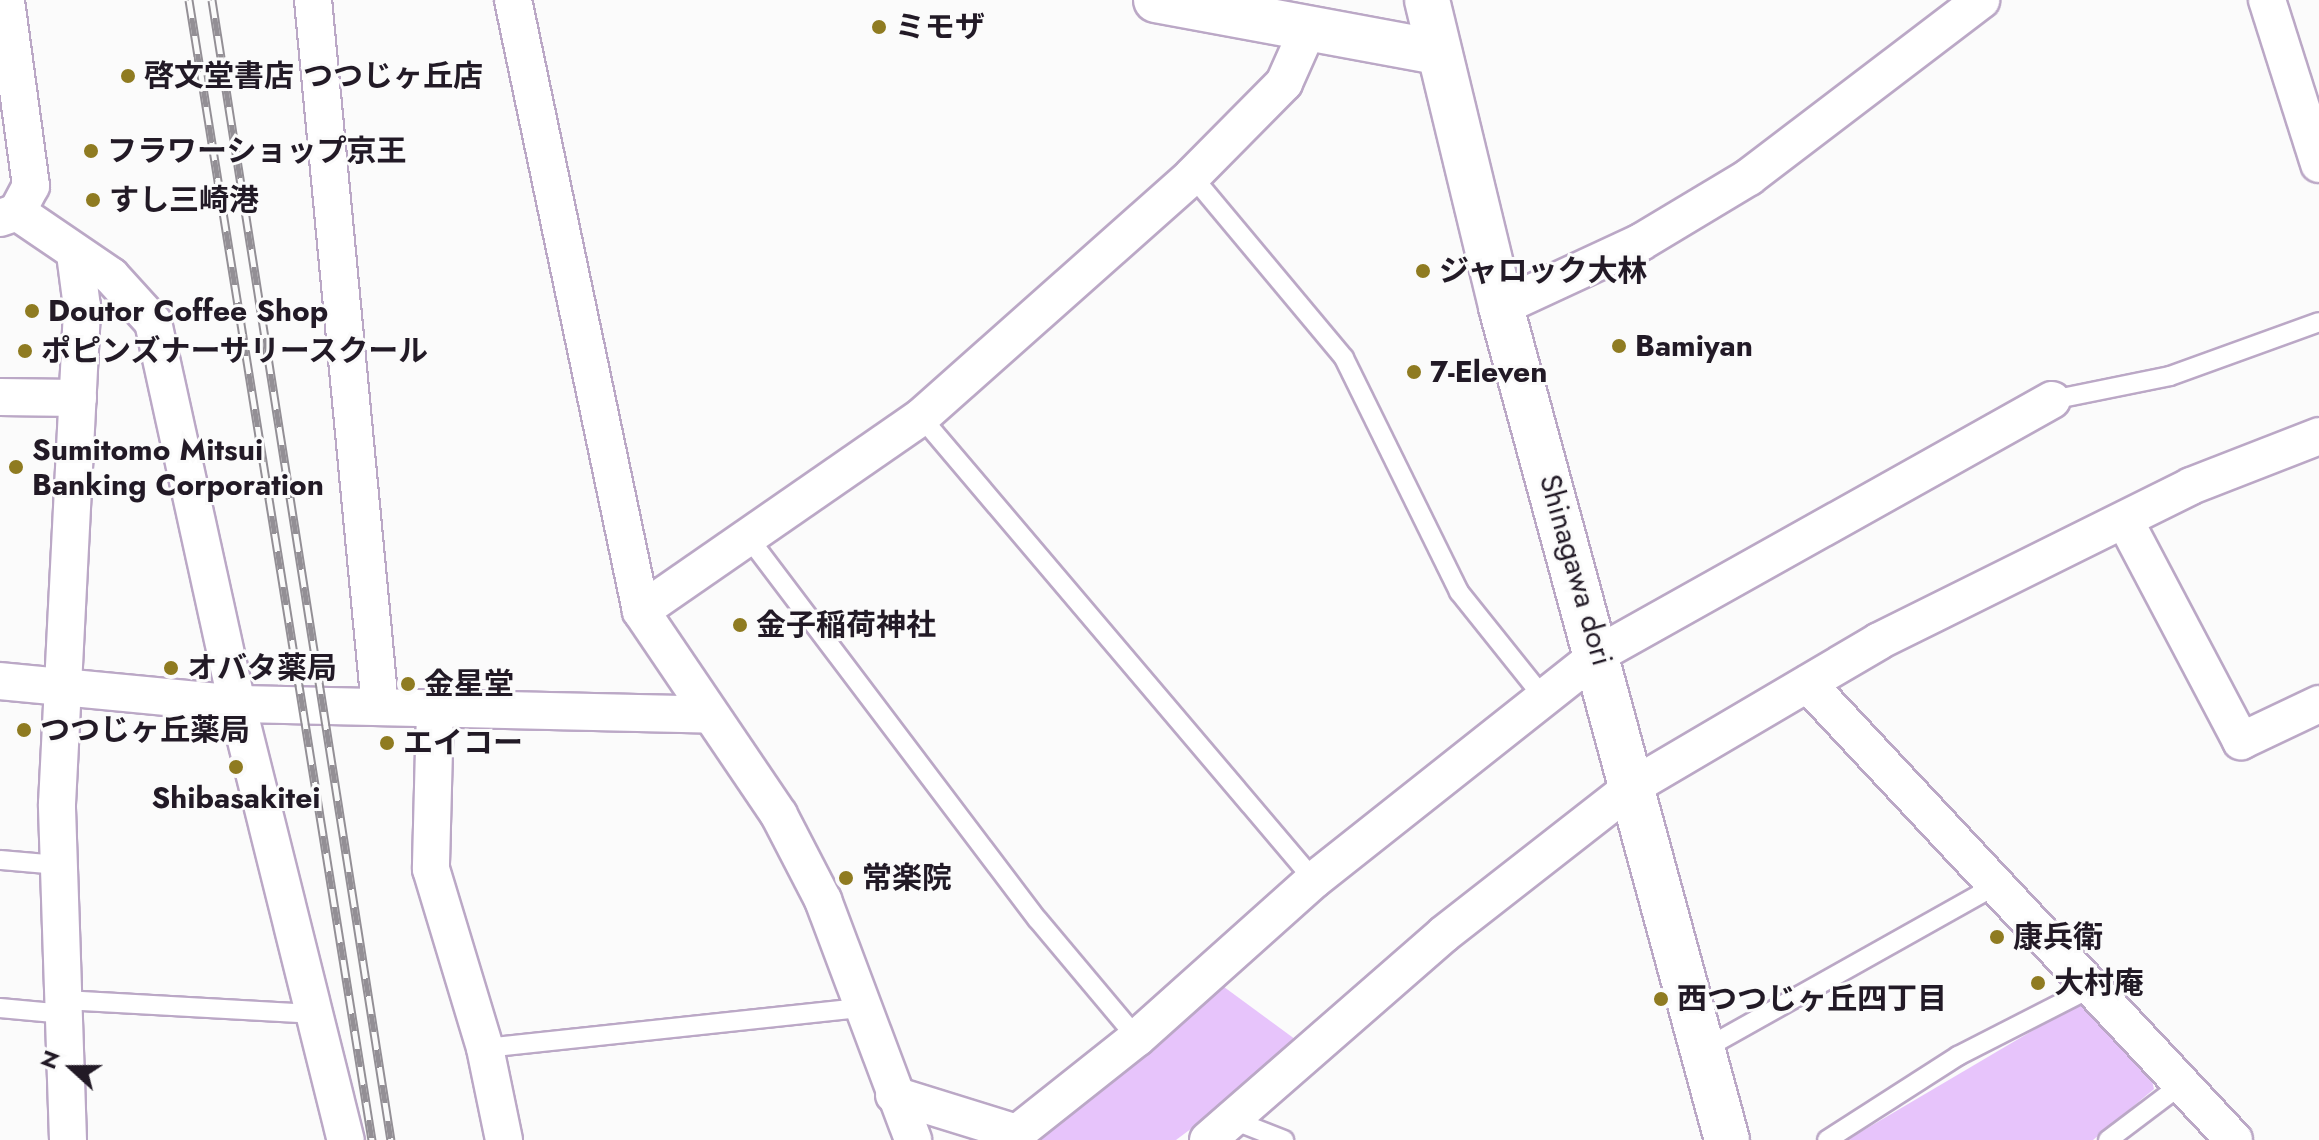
<!DOCTYPE html>
<meta charset="utf-8">
<style>
body{margin:0}
#map{position:relative;width:2319px;height:1140px;overflow:hidden;background:#fbfbfb;font-family:Jost,"Noto Sans JP",sans-serif}
div>[style]{position:absolute}
[style*='--x']{left:calc(var(--x)*1px);top:calc(var(--y)*1px);width:calc(var(--w)*1px);rotate:calc(var(--a)*1deg)}
.green>*{inset:0;background:#e7c4fb}
.roads{filter:drop-shadow(2px 0 #bba8c6) drop-shadow(-2px 0 #bba8c6) drop-shadow(0 2px #bba8c6) drop-shadow(0 -2px #bba8c6)}
.service>*{height:18px;margin:-9px;padding:0 9px;transform-origin:9px;border-radius:9px;background:#fff}
.minor>*{height:36px;margin:-18px;padding:0 18px;transform-origin:18px;border-radius:18px;background:#fff}
.tertiary>*{height:44px;margin:-22px;padding:0 22px;transform-origin:22px;border-radius:22px;background:#fff}
.rail>*{height:9px;margin-top:-4.5px;transform-origin:0;background:repeating-linear-gradient(90deg,#fbfbfb 0 18px,#938f95 0 36px);box-sizing:border-box;border-block:2px solid #938f95}
.dots>*{width:22px;height:22px;translate:-50% -50%;box-sizing:border-box;border:4px solid #fbfbfb;border-radius:50%}
span{translate:-50% -50%;white-space:nowrap;text-align:center;line-height:1.15;-webkit-text-stroke:6px #fbfbfb;paint-order:stroke}
.poi-label{font-size:30px;color:#221a26;font-weight:700}
.left{translate:0 -50%;text-align:left}
.street-label{font-size:30px;color:#221a26}
.north{position:absolute;left:32px;top:1028px;width:80px;height:80px;-webkit-text-stroke:6px #fbfbfb;paint-order:stroke;rotate:291deg;font-size:22px;font-weight:700;line-height:32px;text-align:center;color:#221a26}
.north::after{content:'';display:block;margin:auto;width:28px;height:36px;background:#221a26;clip-path:polygon(50% 0,100% 100%,50% 72%,0 100%)}
</style>
<div id="map">
<div class="green">
<div style="clip-path:polygon(1220px 984px,1303px 1045px,1176px 1140px,1029px 1140px)"></div>
<div style="clip-path:polygon(2083px 1001px,2150px 1072px,2154px 1089px,2093px 1140px,1847px 1140px)"></div>
</div>
<div class="roads">
<div class="service">
<div style="--x:1192;--y:176;--w:237;--a:50.1"></div>
<div style="--x:1344;--y:358;--w:261;--a:63.8"></div>
<div style="--x:1459;--y:592;--w:134;--a:51.3"></div>
<div style="--x:2052;--y:400;--w:120;--a:-11.5"></div>
<div style="--x:2170;--y:376;--w:158;--a:-19.9"></div>
<div style="--x:921;--y:417;--w:607;--a:49.68"></div>
<div style="--x:748;--y:537;--w:480;--a:52.9"></div>
<div style="--x:1038;--y:920;--w:154;--a:50"></div>
<div style="--x:0;--y:860;--w:58;--a:4.9"></div>
<div style="--x:64;--y:1000;--w:253;--a:3.2"></div>
<div style="--x:0;--y:1008;--w:65;--a:5.3"></div>
<div style="--x:485;--y:1048;--w:384;--a:-6.1"></div>
<div style="--x:1706;--y:1048;--w:334;--a:-29.3"></div>
<div style="--x:1233;--y:1120;--w:55;--a:21.4"></div>
<div style="--x:1827;--y:1140;--w:156;--a:-32.7"></div>
<div style="--x:1958;--y:1056;--w:149;--a:-27.1"></div>
<div style="--x:2108;--y:1140;--w:93;--a:-37.1"></div>
</div>
<div class="minor">
<div style="--x:313;--y:0;--w:709;--a:84.58"></div>
<div style="--x:513;--y:0;--w:624;--a:78.17"></div>
<div style="--x:641;--y:611;--w:246;--a:55.9"></div>
<div style="--x:779;--y:815;--w:96;--a:62.6"></div>
<div style="--x:823;--y:900;--w:256;--a:69.4"></div>
<div style="--x:2267;--y:0;--w:172;--a:72.4"></div>
<div style="--x:17;--y:212;--w:114;--a:34.2"></div>
<div style="--x:111;--y:276;--w:62;--a:47.6"></div>
<div style="--x:153;--y:322;--w:391;--a:77.6"></div>
<div style="--x:237;--y:704;--w:449;--a:76"></div>
<div style="--x:0;--y:218;--w:18;--a:-19"></div>
<div style="--x:17;--y:212;--w:30;--a:-62"></div>
<div style="--x:31;--y:186;--w:188;--a:-97.7"></div>
<div style="--x:1501;--y:307;--w:154;--a:-24.9"></div>
<div style="--x:1641;--y:242;--w:126;--a:-31"></div>
<div style="--x:1749;--y:177;--w:292;--a:-37.3"></div>
<div style="--x:0;--y:397;--w:78;--a:0.7"></div>
<div style="--x:2125;--y:521;--w:249;--a:62.2"></div>
<div style="--x:2241;--y:741;--w:86;--a:-25.4"></div>
<div style="--x:641;--y:611;--w:341;--a:-34.7"></div>
<div style="--x:921;--y:417;--w:363;--a:-41.6"></div>
<div style="--x:1192;--y:176;--w:131;--a:-45.3"></div>
<div style="--x:1284;--y:83;--w:59;--a:-66"></div>
<div style="--x:0;--y:681;--w:238;--a:5.5"></div>
<div style="--x:237;--y:704;--w:471;--a:1.3"></div>
<div style="--x:1808;--y:684;--w:624;--a:46.95"></div>
<div style="--x:435;--y:711;--w:158;--a:91.5"></div>
<div style="--x:431;--y:869;--w:187;--a:73.2"></div>
<div style="--x:485;--y:1048;--w:94;--a:78.3"></div>
<div style="--x:894;--y:1095;--w:129;--a:17.2"></div>
<div style="--x:1017;--y:1133;--w:153;--a:-38.4"></div>
<div style="--x:1137;--y:1038;--w:237;--a:-41.8"></div>
<div style="--x:1314;--y:880;--w:365;--a:-38.4"></div>
<div style="--x:1600;--y:653;--w:518;--a:-29.24"></div>
<div style="--x:68;--y:1140;--w:336;--a:-91.9"></div>
<div style="--x:57;--y:804;--w:498;--a:-87.1"></div>
<div style="--x:82;--y:307;--w:53;--a:-97.5"></div>
<div style="--x:1208;--y:1140;--w:313;--a:-41.1"></div>
<div style="--x:1444;--y:934;--w:242;--a:-38"></div>
<div style="--x:1635;--y:785;--w:283;--a:-30.5"></div>
<div style="--x:1879;--y:641;--w:348;--a:-26.4"></div>
<div style="--x:2191;--y:486;--w:137;--a:-21.3"></div>
</div>
<div class="tertiary">
<div style="--x:1156;--y:0;--w:285;--a:10.5"></div>
<div style="--x:1427;--y:0;--w:316;--a:76.4"></div>
<div style="--x:1501;--y:307;--w:863;--a:74.82"></div>
</div>
</div>
<div class="rail">
<div style="--x:189;--y:0;--w:1155;--a:80.88"></div>
<div style="--x:212;--y:0;--w:1154;--a:81.08"></div>
</div>
<div class="dots">
<div style="left:879px;top:27px;background:#8f7b21"></div>
<div style="left:128px;top:76px;background:#8f7b21"></div>
<div style="left:91px;top:151px;background:#8f7b21"></div>
<div style="left:93px;top:200px;background:#8f7b21"></div>
<div style="left:1423px;top:271px;background:#8f7b21"></div>
<div style="left:32px;top:311px;background:#8f7b21"></div>
<div style="left:1619px;top:346px;background:#8f7b21"></div>
<div style="left:25px;top:351px;background:#8f7b21"></div>
<div style="left:1414px;top:372px;background:#8f7b21"></div>
<div style="left:16px;top:467px;background:#8f7b21"></div>
<div style="left:740px;top:625px;background:#8f7b21"></div>
<div style="left:171px;top:668px;background:#8f7b21"></div>
<div style="left:408px;top:684px;background:#8f7b21"></div>
<div style="left:24px;top:730px;background:#8f7b21"></div>
<div style="left:387px;top:743px;background:#8f7b21"></div>
<div style="left:236px;top:767px;background:#8f7b21"></div>
<div style="left:846px;top:878px;background:#8f7b21"></div>
<div style="left:1997px;top:937px;background:#8f7b21"></div>
<div style="left:2038px;top:983px;background:#8f7b21"></div>
<div style="left:1661px;top:999px;background:#8f7b21"></div>
</div>
<div class="poi-label">
<span class="left" style="left:895px;top:27px">ミモザ</span>
<span class="left" style="left:144px;top:76px">啓文堂書店 つつじヶ丘店</span>
<span class="left" style="left:107px;top:151px">フラワーショップ京王</span>
<span class="left" style="left:109px;top:200px">すし三崎港</span>
<span class="left" style="left:1439px;top:271px">ジャロック大林</span>
<span class="left" style="left:48px;top:311px">Doutor Coffee Shop</span>
<span class="left" style="left:1635px;top:346px">Bamiyan</span>
<span class="left" style="left:41px;top:351px">ポピンズナーサリースクール</span>
<span class="left" style="left:1430px;top:372px">7-Eleven</span>
<span class="left" style="left:32px;top:467px">Sumitomo Mitsui<br>Banking Corporation</span>
<span class="left" style="left:756px;top:625px">金子稲荷神社</span>
<span class="left" style="left:187px;top:668px">オバタ薬局</span>
<span class="left" style="left:424px;top:684px">金星堂</span>
<span class="left" style="left:40px;top:730px">つつじヶ丘薬局</span>
<span class="left" style="left:403px;top:743px">エイコー</span>
<span style="left:236px;top:798px">Shibasakitei</span>
<span class="left" style="left:862px;top:878px">常楽院</span>
<span class="left" style="left:2013px;top:937px">康兵衛</span>
<span class="left" style="left:2054px;top:983px">大村庵</span>
<span class="left" style="left:1677px;top:999px">西つつじヶ丘四丁目</span>
</div>
<div class="street-label">
<span style="left:1576px;top:570px;rotate:74deg">Shinagawa dori</span>
</div>
<div class="north">N</div>
</div>
